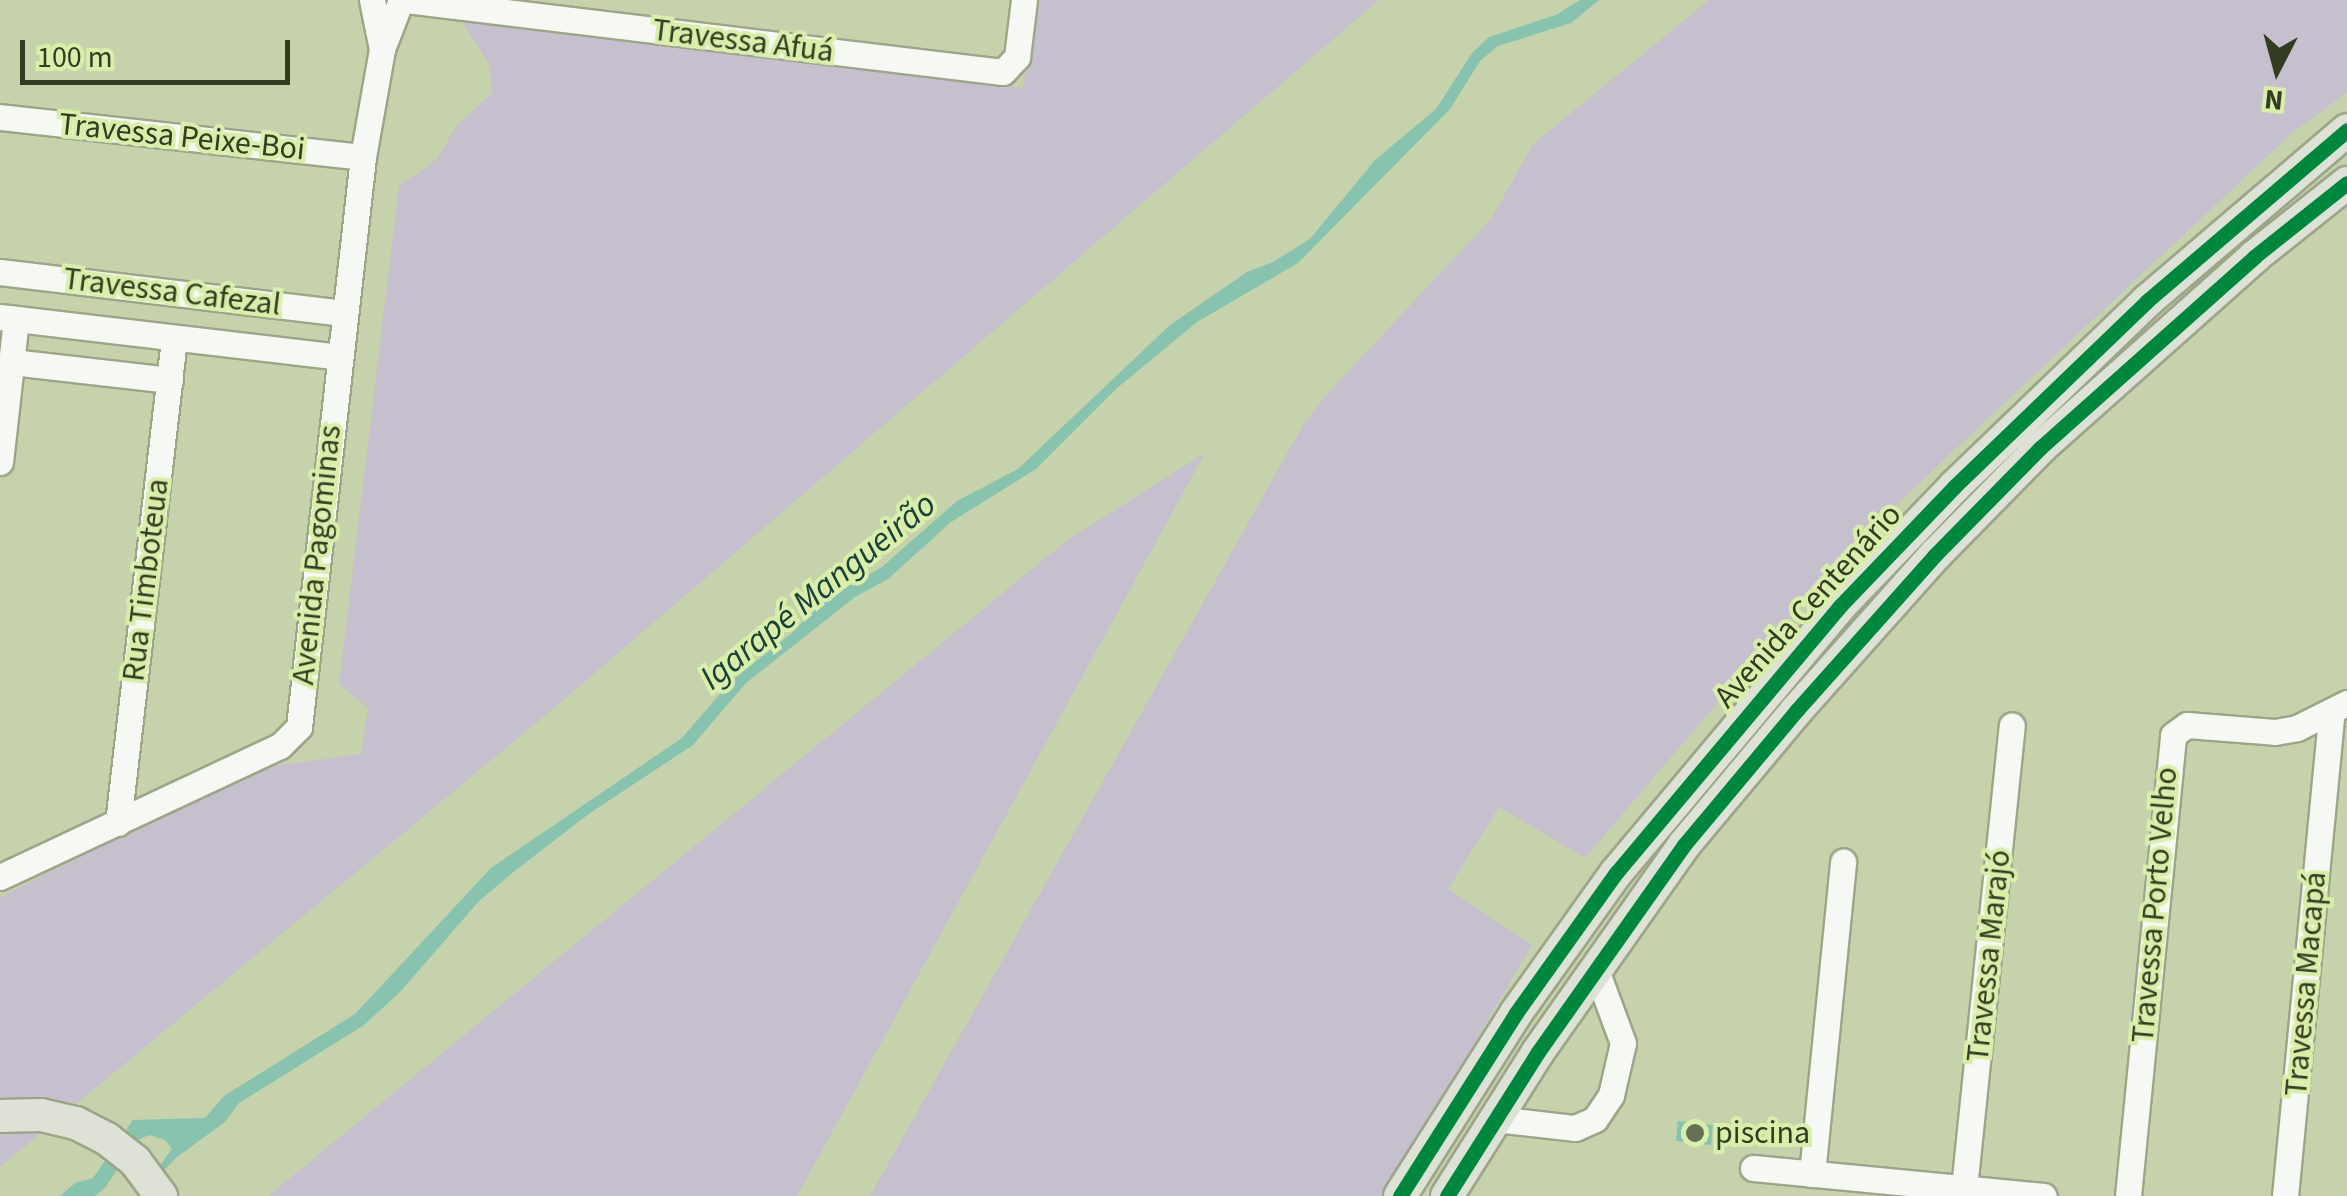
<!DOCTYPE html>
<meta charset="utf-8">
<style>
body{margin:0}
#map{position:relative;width:2347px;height:1196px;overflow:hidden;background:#c5d2ac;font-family:"Source Sans 3",sans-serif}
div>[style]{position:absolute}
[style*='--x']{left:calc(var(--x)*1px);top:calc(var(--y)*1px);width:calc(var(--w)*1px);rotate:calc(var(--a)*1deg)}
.green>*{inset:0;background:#c6c0ce}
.water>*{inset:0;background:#87c3af}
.roads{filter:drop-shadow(2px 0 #9ca588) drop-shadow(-2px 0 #9ca588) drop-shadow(0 2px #9ca588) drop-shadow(0 -2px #9ca588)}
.minor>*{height:25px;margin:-12.5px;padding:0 12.5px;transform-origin:12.5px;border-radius:12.5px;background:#f6f8f3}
.major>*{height:32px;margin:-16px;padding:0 16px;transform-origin:16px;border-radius:16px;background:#dee2d6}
.cycleway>*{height:15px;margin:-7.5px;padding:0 7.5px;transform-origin:7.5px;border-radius:7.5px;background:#00873e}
.dots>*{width:28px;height:28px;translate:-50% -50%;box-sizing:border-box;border:5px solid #d8eeaa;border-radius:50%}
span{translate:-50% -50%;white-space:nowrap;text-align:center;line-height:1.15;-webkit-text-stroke:8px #d8eeaa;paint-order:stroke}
.street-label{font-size:32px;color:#333c21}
.poi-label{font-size:32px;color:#333c21}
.left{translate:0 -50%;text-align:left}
.water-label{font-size:35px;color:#1a403a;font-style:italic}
.north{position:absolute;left:2227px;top:20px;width:100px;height:100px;-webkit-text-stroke:8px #d8eeaa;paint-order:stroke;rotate:186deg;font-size:28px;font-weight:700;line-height:40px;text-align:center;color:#333c21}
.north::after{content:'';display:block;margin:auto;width:35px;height:45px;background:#333c21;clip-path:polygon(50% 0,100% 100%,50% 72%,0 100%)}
.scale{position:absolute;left:20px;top:40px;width:270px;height:45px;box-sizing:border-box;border:5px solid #333c21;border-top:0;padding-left:12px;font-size:30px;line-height:35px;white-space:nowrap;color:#333c21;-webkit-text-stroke:8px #d8eeaa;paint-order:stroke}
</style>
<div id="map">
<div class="green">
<div style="clip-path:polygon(1034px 0,1379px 0,541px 719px,0 1167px,0 897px,259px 768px,361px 754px,368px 708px,339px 684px,399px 186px,437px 159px,456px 126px,492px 93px,489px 64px,460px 18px,1023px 88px)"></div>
<div style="clip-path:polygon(1709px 0,2347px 0,2347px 93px,2294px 131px,1849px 549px,1585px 858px,1499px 807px,1448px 889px,1532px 945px,1385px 1196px,870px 1196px,1303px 425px,1327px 394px,1491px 219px,1533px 144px)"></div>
<div style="clip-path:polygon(1205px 453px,797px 1196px,268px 1196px,1066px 541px)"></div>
</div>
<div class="water">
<div style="clip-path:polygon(1580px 0,1599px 0,1571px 23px,1498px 46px,1480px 61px,1450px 109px,1298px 263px,1197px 322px,1117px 388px,1036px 469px,951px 522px,888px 579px,855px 597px,746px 683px,693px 745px,590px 813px,512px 873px,479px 901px,400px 992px,364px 1025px,239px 1103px,225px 1122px,177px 1157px,165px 1169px,158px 1188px,159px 1167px,172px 1149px,165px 1140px,149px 1135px,136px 1141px,105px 1188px,95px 1196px,60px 1196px,75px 1183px,93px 1178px,133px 1120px,205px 1118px,224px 1096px,355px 1014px,491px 868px,682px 738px,731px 681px,792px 633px,824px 600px,882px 567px,957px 501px,1018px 469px,1170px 325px,1247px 272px,1273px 262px,1310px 239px,1375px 160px,1436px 109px,1472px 53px,1489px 37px,1556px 15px)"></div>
<div style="clip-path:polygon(1678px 1121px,1713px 1125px,1711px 1145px,1676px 1141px)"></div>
</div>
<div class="roads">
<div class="minor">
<div style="--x:372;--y:0;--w:50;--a:78.5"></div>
<div style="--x:406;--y:0;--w:601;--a:6.88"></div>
<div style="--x:1003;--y:72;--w:21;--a:-47"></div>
<div style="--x:1017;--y:57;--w:57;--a:-83"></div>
<div style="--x:0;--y:117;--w:365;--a:6.3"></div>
<div style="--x:0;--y:272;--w:346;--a:6.8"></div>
<div style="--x:0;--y:317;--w:340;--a:6.7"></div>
<div style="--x:12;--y:362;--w:159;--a:6.5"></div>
<div style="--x:0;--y:462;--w:144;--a:-83.6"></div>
<div style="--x:118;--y:823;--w:488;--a:-83.4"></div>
<div style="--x:0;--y:877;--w:309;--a:-25.1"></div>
<div style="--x:280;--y:746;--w:27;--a:-45"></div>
<div style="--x:299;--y:727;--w:574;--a:-83.59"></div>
<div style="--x:363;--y:157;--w:110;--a:-80"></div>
<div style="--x:382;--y:49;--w:53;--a:-68.8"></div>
<div style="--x:1496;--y:1119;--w:80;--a:6.5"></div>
<div style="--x:1575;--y:1128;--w:22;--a:-24"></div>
<div style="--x:1595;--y:1119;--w:29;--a:-56"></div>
<div style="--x:1611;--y:1095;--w:53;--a:-77"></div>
<div style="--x:1623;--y:1043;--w:78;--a:-110.3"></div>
<div style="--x:1753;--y:1168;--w:292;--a:5.5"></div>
<div style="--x:1812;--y:1174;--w:314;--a:-84.3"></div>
<div style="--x:1964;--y:1188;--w:465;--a:-84.1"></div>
<div style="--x:2128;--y:1196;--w:463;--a:-84.4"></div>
<div style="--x:2173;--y:735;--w:17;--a:-36"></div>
<div style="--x:2187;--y:725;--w:88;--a:4.5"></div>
<div style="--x:2275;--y:732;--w:22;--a:-10"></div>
<div style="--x:2297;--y:728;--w:56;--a:-26.6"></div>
<div style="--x:2285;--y:1196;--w:486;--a:-84.5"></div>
</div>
<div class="major">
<div style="--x:0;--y:1116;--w:41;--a:-1.4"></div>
<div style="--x:41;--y:1115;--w:36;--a:13"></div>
<div style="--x:76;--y:1123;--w:35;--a:27"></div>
<div style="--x:107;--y:1139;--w:36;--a:38"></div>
<div style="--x:135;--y:1161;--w:44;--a:53.4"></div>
<div style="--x:1400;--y:1196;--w:217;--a:-57.6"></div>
<div style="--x:1516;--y:1013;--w:172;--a:-54.5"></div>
<div style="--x:1616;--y:873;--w:349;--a:-50"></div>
<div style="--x:1840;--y:606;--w:165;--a:-46.2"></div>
<div style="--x:1954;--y:487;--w:268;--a:-43.9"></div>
<div style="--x:2147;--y:301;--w:263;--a:-40.5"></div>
<div style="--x:1447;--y:1196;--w:170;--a:-57.7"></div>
<div style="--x:1538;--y:1052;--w:253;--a:-54.8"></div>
<div style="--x:1684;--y:845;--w:175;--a:-50.1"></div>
<div style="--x:1796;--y:711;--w:210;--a:-48.3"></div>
<div style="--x:1936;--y:554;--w:148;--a:-45.5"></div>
<div style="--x:2040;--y:448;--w:287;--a:-41.7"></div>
<div style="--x:2254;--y:257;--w:119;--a:-38.5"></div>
</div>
</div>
<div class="cycleway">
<div style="--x:1400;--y:1196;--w:217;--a:-57.6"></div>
<div style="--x:1516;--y:1013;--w:172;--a:-54.5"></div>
<div style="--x:1616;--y:873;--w:349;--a:-50"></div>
<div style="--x:1840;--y:606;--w:165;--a:-46.2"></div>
<div style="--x:1954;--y:487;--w:268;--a:-43.9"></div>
<div style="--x:2147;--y:301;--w:263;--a:-40.5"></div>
<div style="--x:1447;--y:1196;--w:170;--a:-57.7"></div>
<div style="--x:1538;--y:1052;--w:253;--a:-54.8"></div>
<div style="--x:1684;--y:845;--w:175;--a:-50.1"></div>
<div style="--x:1796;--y:711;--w:210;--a:-48.3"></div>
<div style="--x:1936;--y:554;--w:148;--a:-45.5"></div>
<div style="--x:2040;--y:448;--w:287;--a:-41.7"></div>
<div style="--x:2254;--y:257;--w:119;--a:-38.5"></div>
</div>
<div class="dots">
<div style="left:1695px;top:1133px;background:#667052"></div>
</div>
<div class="street-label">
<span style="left:743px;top:41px;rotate:7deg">Travessa Afuá</span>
<span style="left:182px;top:137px;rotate:6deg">Travessa Peixe-Boi</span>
<span style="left:172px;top:292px;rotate:7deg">Travessa Cafezal</span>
<span style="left:317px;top:555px;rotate:-84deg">Avenida Pagominas</span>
<span style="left:146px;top:580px;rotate:-83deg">Rua Timboteua</span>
<span style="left:1808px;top:606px;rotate:-48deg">Avenida Centenário</span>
<span style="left:2155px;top:905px;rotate:-85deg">Travessa Porto Velho</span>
<span style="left:1989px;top:956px;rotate:-84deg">Travessa Marajó</span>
<span style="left:2306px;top:984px;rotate:-85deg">Travessa Macapá</span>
</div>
<div class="poi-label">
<span class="left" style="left:1715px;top:1133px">piscina</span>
</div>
<div class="water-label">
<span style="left:818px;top:591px;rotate:-39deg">Igarapé Mangueirão</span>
</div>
<div class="north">N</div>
<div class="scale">100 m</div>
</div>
